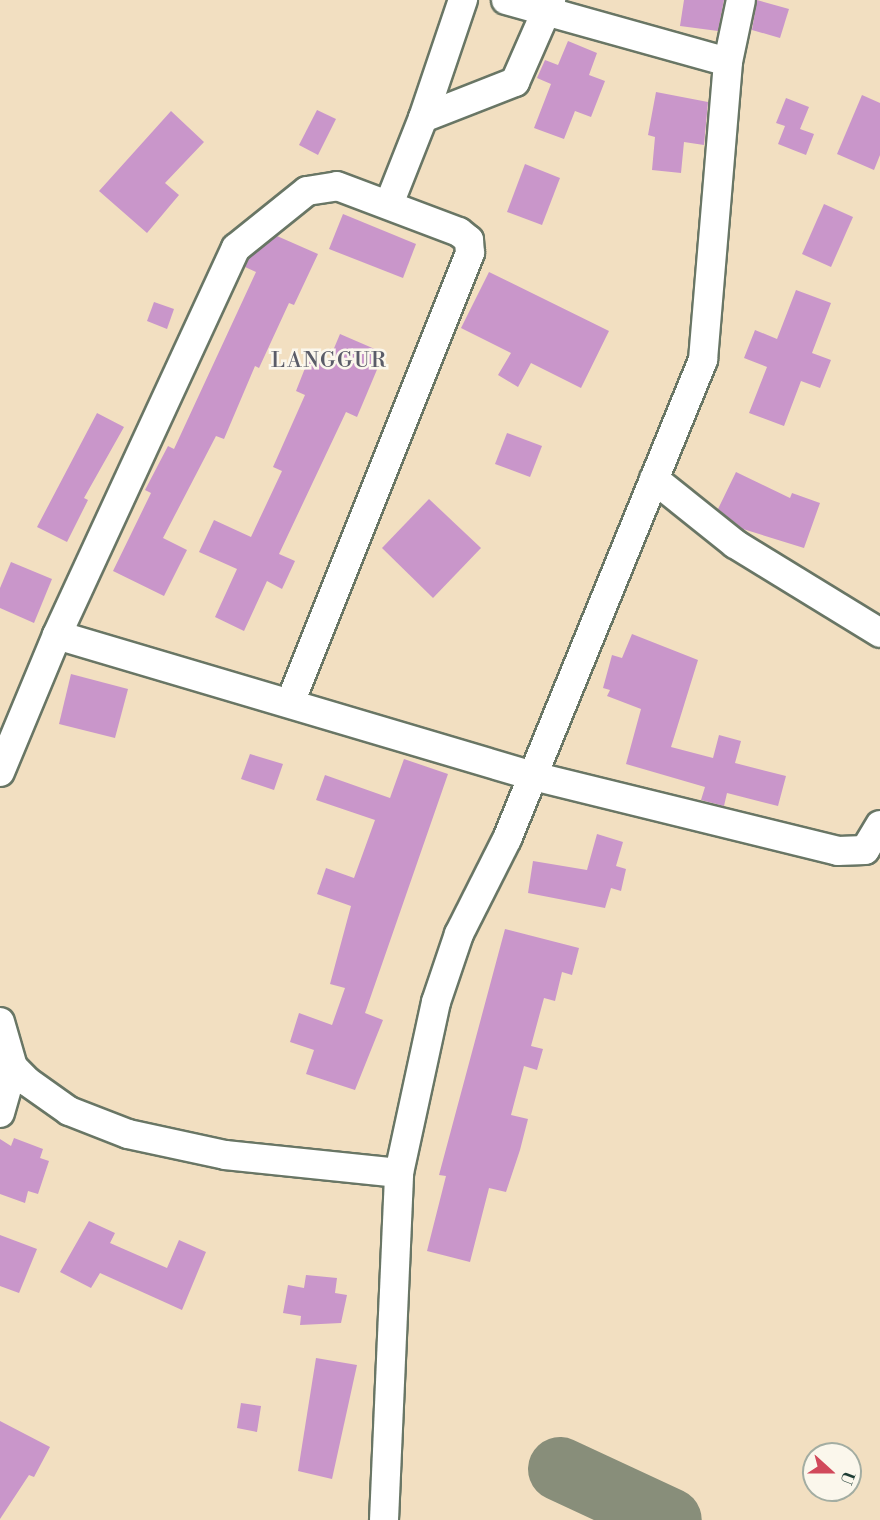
<!DOCTYPE html>
<style>
body{margin:0}
#map{position:relative;width:880px;height:1520px;overflow:hidden;background:#f2dfc1;font-family:"Libre Bodoni",serif}
div>[style]{position:absolute}
[style*='--x']{left:calc(var(--x)*1px);top:calc(var(--y)*1px);width:calc(var(--w)*1px);rotate:calc(var(--a)*1deg)}
.taxiway>*{height:64px;margin:-32px;padding:0 32px;transform-origin:32px;border-radius:32px;background:#888e7a}
.building>*{inset:0;background:#c996ca}
.roads{filter:drop-shadow(2px 0 #697665) drop-shadow(-2px 0 #697665) drop-shadow(0 2px #697665) drop-shadow(0 -2px #697665)}
.street>*{height:28px;margin:-14px;padding:0 14px;transform-origin:14px;border-radius:14px;background:#fff}
span{translate:-50% -50%;white-space:nowrap;text-align:center;line-height:1.15;-webkit-text-stroke:5px #fbf7ec;paint-order:stroke}
.quarter-label{font-size:21px;color:#5a5c68;letter-spacing:1.5px}
.north{position:absolute;left:802px;top:1442px;width:60px;height:60px;box-sizing:border-box;background:#fbf7ec;border:2px solid #a3ada2;border-radius:50%;rotate:111deg;font-size:16px;font-weight:700;line-height:24px;text-align:center;color:#1f3d34}
.north::after{content:'';display:block;margin:auto;width:21px;height:27px;background:#d1495b;clip-path:polygon(50% 0,100% 100%,50% 72%,0 100%)}
</style>
<div id="map">
<div class="taxiway">
<div style="--x:560;--y:1469;--w:121;--a:24.9"></div>
</div>
<div class="building">
<div style="clip-path:polygon(684px 0,724px 0,718px 31px,680px 26px)"></div>
<div style="clip-path:polygon(757px 0,789px 9px,780px 38px,752px 30px)"></div>
<div style="clip-path:polygon(568px 41px,597px 53px,589px 75px,605px 81px,591px 117px,575px 111px,564px 139px,534px 128px,551px 84px,537px 78px,545px 60px,558px 65px)"></div>
<div style="clip-path:polygon(656px 92px,708px 102px,704px 145px,684px 142px,681px 173px,652px 170px,655px 137px,648px 135px)"></div>
<div style="clip-path:polygon(862px 95px,880px 103px,880px 155px,874px 170px,837px 154px)"></div>
<div style="clip-path:polygon(786px 98px,809px 107px,800px 129px,814px 134px,806px 155px,778px 144px,785px 126px,776px 123px)"></div>
<div style="clip-path:polygon(317px 110px,336px 119px,318px 155px,299px 145px)"></div>
<div style="clip-path:polygon(171px 111px,204px 142px,165px 183px,179px 195px,147px 233px,99px 191px)"></div>
<div style="clip-path:polygon(525px 164px,560px 178px,542px 225px,507px 212px)"></div>
<div style="clip-path:polygon(824px 204px,853px 217px,831px 267px,802px 254px)"></div>
<div style="clip-path:polygon(343px 214px,416px 244px,403px 278px,329px 249px)"></div>
<div style="clip-path:polygon(277px 236px,318px 254px,294px 305px,289px 303px,259px 368px,255px 366px,224px 439px,216px 436px,163px 538px,187px 550px,164px 596px,113px 571px,151px 493px,145px 490px,168px 446px,174px 449px,256px 272px,245px 267px,249px 258px)"></div>
<div style="clip-path:polygon(489px 272px,609px 331px,581px 388px,531px 363px,518px 387px,498px 375px,511px 353px,461px 328px)"></div>
<div style="clip-path:polygon(796px 290px,831px 303px,812px 353px,831px 360px,820px 388px,801px 381px,784px 426px,749px 413px,767px 367px,744px 358px,755px 330px,777px 339px)"></div>
<div style="clip-path:polygon(154px 302px,174px 309px,167px 329px,147px 321px)"></div>
<div style="clip-path:polygon(340px 334px,384px 353px,357px 417px,346px 412px,279px 554px,295px 561px,282px 589px,267px 581px,244px 631px,215px 617px,237px 569px,199px 552px,214px 520px,251px 537px,282px 471px,273px 467px,305px 395px,296px 391px,309px 358px,327px 365px)"></div>
<div style="clip-path:polygon(97px 413px,124px 427px,84px 498px,88px 500px,67px 542px,37px 527px)"></div>
<div style="clip-path:polygon(507px 433px,542px 446px,530px 477px,495px 464px)"></div>
<div style="clip-path:polygon(736px 472px,790px 498px,792px 493px,820px 503px,804px 548px,743px 529px,718px 509px)"></div>
<div style="clip-path:polygon(429px 499px,481px 548px,433px 598px,382px 548px)"></div>
<div style="clip-path:polygon(11px 562px,52px 579px,34px 623px,0 608px,0 588px)"></div>
<div style="clip-path:polygon(632px 634px,698px 660px,671px 747px,713px 758px,719px 735px,741px 741px,735px 763px,786px 776px,778px 806px,727px 793px,724px 806px,701px 800px,705px 787px,626px 764px,641px 709px,607px 696px,610px 690px,603px 688px,612px 655px,622px 658px)"></div>
<div style="clip-path:polygon(71px 674px,128px 689px,115px 738px,59px 724px)"></div>
<div style="clip-path:polygon(250px 754px,283px 764px,274px 790px,241px 779px)"></div>
<div style="clip-path:polygon(404px 759px,448px 774px,365px 1013px,383px 1020px,355px 1090px,306px 1074px,314px 1050px,290px 1042px,299px 1013px,332px 1025px,345px 988px,330px 984px,351px 906px,317px 894px,326px 868px,354px 878px,375px 820px,316px 800px,325px 775px,390px 798px)"></div>
<div style="clip-path:polygon(597px 834px,623px 842px,616px 866px,626px 869px,621px 891px,611px 888px,605px 908px,528px 893px,533px 861px,587px 870px)"></div>
<div style="clip-path:polygon(505px 929px,579px 948px,572px 975px,562px 972px,555px 1001px,544px 998px,531px 1046px,543px 1049px,537px 1070px,524px 1066px,511px 1115px,528px 1119px,520px 1150px,506px 1192px,489px 1188px,470px 1262px,427px 1251px,446px 1176px,439px 1175px)"></div>
<div style="clip-path:polygon(14px 1138px,43px 1149px,40px 1158px,49px 1161px,38px 1194px,28px 1191px,25px 1203px,0 1194px,0 1139px,11px 1146px)"></div>
<div style="clip-path:polygon(89px 1221px,115px 1233px,110px 1243px,167px 1268px,179px 1240px,206px 1252px,182px 1310px,100px 1273px,91px 1288px,60px 1272px)"></div>
<div style="clip-path:polygon(0 1235px,37px 1249px,19px 1293px,0 1286px)"></div>
<div style="clip-path:polygon(306px 1275px,337px 1278px,335px 1293px,347px 1295px,341px 1323px,300px 1325px,301px 1316px,283px 1313px,288px 1285px,304px 1288px)"></div>
<div style="clip-path:polygon(316px 1358px,357px 1365px,332px 1479px,298px 1471px)"></div>
<div style="clip-path:polygon(241px 1403px,261px 1406px,257px 1432px,237px 1428px)"></div>
<div style="clip-path:polygon(0 1421px,50px 1447px,34px 1477px,29px 1475px,0 1519px)"></div>
</div>
<div class="roads">
<div class="street">
<div style="--x:506;--y:0;--w:230;--a:15.6"></div>
<div style="--x:423;--y:118;--w:125;--a:-71.3"></div>
<div style="--x:389;--y:204;--w:92;--a:-68.4"></div>
<div style="--x:423;--y:118;--w:99;--a:-21.4"></div>
<div style="--x:515;--y:82;--w:90;--a:-66.3"></div>
<div style="--x:654;--y:479;--w:104;--a:38.7"></div>
<div style="--x:735;--y:544;--w:170;--a:31.5"></div>
<div style="--x:57;--y:635;--w:426;--a:-65.2"></div>
<div style="--x:236;--y:248;--w:91;--a:-38.8"></div>
<div style="--x:307;--y:191;--w:30;--a:-9"></div>
<div style="--x:337;--y:186;--w:130;--a:20.7"></div>
<div style="--x:459;--y:232;--w:13;--a:39"></div>
<div style="--x:469;--y:240;--w:13;--a:86"></div>
<div style="--x:470;--y:253;--w:485;--a:111.8"></div>
<div style="--x:0;--y:772;--w:148;--a:-67.4"></div>
<div style="--x:57;--y:635;--w:496;--a:16.5"></div>
<div style="--x:533;--y:776;--w:314;--a:13.8"></div>
<div style="--x:838;--y:851;--w:27;--a:-2"></div>
<div style="--x:865;--y:850;--w:29;--a:-59"></div>
<div style="--x:0;--y:1022;--w:47;--a:73.9"></div>
<div style="--x:13;--y:1067;--w:21;--a:45"></div>
<div style="--x:28;--y:1082;--w:50;--a:35.3"></div>
<div style="--x:69;--y:1111;--w:63;--a:21.3"></div>
<div style="--x:128;--y:1134;--w:99;--a:12.2"></div>
<div style="--x:225;--y:1155;--w:175;--a:5.9"></div>
<div style="--x:0;--y:1113;--w:48;--a:-74.2"></div>
<div style="--x:384;--y:1520;--w:347;--a:-87.5"></div>
<div style="--x:399;--y:1173;--w:175;--a:-77.8"></div>
<div style="--x:436;--y:1002;--w:72;--a:-71.3"></div>
<div style="--x:459;--y:934;--w:106;--a:-63.2"></div>
<div style="--x:507;--y:839;--w:518;--a:-67.75"></div>
<div style="--x:703;--y:360;--w:299;--a:-85.2"></div>
<div style="--x:728;--y:62;--w:63;--a:-78.2"></div>
</div>
</div>
<div class="quarter-label">
<span style="left:329px;top:361px">LANGGUR</span>
</div>
<div class="north">U</div>
</div>
